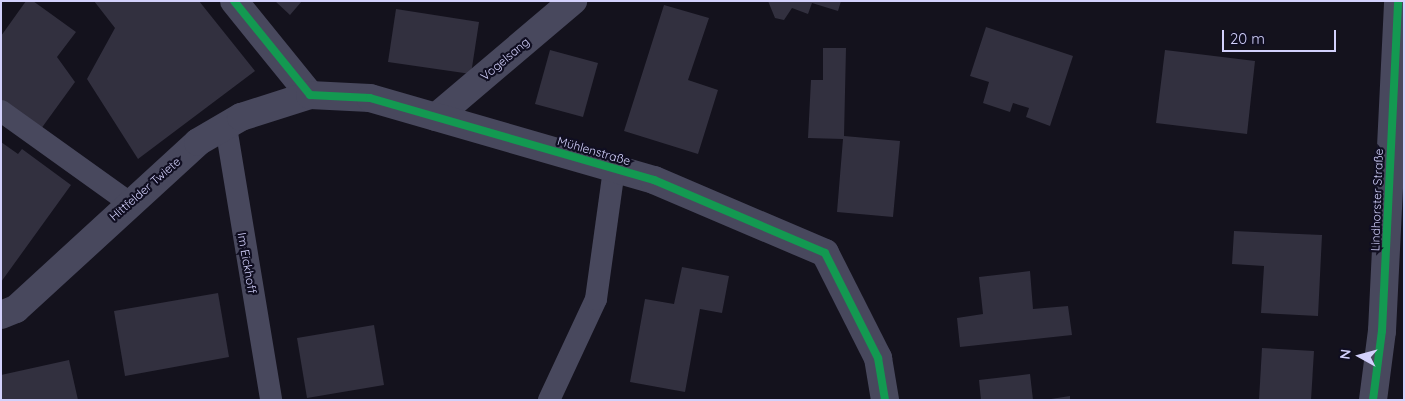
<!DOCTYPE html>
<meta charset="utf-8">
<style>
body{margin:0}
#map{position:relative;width:1405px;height:401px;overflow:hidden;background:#14121d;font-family:Quicksand,sans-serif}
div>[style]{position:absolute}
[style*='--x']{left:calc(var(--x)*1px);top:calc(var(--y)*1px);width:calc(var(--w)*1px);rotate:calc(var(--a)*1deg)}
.building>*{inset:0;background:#32303f}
.service>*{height:22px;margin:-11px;padding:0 11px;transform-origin:11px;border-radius:11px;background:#48485d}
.minor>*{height:28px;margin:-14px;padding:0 14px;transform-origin:14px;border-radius:14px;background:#48485d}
.cycleway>*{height:8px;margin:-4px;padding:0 4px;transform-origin:4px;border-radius:4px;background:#139951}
span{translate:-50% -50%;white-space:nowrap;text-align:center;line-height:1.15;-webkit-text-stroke:4.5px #100e21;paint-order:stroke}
.street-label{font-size:12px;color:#d3d1fc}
.frame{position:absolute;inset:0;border:2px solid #d3d1fc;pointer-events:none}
.north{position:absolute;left:1335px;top:331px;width:50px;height:50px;-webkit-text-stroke:4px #100e21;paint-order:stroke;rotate:277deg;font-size:14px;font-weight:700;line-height:20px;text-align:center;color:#d3d1fc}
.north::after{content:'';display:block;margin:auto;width:18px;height:22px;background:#d3d1fc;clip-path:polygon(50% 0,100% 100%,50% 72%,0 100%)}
.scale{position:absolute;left:1222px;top:30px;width:114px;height:22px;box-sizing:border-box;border:2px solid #d3d1fc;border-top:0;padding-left:6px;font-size:15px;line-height:18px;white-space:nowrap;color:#d3d1fc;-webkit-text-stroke:4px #100e21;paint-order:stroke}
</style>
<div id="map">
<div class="building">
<div style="clip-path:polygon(26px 1px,33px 1px,76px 32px,57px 57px,75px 82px,38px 133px,1px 106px,1px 36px)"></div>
<div style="clip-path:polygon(94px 1px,199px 1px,255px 71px,138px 159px,87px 79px,115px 28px)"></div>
<div style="clip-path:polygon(275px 1px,302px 1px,290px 15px)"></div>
<div style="clip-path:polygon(768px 1px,841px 1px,838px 11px,812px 3px,808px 14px,792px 8px,784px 20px,775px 18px)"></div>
<div style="clip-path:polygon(664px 5px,709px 18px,688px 80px,718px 90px,698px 154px,624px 131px)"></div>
<div style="clip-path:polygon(396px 9px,479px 22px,471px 74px,388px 62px)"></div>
<div style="clip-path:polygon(986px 27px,1073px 56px,1050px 126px,1026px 117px,1029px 108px,1013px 103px,1010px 112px,983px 103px,989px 82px,970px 76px)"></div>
<div style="clip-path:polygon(823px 48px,846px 48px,844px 136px,900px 141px,893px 217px,837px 212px,843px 139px,808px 138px,811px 80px,823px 80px)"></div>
<div style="clip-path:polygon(550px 50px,598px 63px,583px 117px,535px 104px)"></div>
<div style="clip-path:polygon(1165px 50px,1255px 61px,1247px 134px,1156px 123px)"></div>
<div style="clip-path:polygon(1px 142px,18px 154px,22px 149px,71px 185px,1px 282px)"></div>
<div style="clip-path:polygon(1234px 231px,1322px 235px,1318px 316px,1261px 313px,1264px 266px,1232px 264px)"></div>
<div style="clip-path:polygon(682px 267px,729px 276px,722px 313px,700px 309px,685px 392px,630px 382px,645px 299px,674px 304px)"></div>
<div style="clip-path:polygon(1030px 271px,1033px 309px,1068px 306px,1072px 335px,960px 347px,957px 318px,983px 314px,979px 277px)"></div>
<div style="clip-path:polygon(218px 293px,229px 357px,125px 376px,114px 311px)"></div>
<div style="clip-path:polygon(374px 325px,384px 385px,307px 398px,297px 338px)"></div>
<div style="clip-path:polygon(1262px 348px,1314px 351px,1311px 400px,1259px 400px)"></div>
<div style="clip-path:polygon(69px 360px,78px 400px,1px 400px,1px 375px)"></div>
<div style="clip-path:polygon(1030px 374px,1033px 400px,981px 400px,979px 380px)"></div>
<div style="clip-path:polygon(1070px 396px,1070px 400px,1051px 400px,1051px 399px)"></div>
</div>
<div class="service">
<div style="--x:1;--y:111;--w:156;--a:35.6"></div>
<div style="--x:226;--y:127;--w:277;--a:80.6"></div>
<div style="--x:549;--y:400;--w:111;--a:-65"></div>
<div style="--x:596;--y:299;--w:131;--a:-82.1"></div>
</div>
<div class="minor">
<div style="--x:234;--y:1;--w:121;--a:51"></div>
<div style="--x:436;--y:117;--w:180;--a:-40.3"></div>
<div style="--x:1;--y:315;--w:16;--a:-22"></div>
<div style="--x:16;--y:309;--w:247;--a:-42.5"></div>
<div style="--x:198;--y:142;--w:50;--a:-30.2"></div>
<div style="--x:241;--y:117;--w:72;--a:-17.7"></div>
<div style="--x:310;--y:95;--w:60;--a:2.9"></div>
<div style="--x:370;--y:98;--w:296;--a:16.1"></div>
<div style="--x:654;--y:180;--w:186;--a:23.1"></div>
<div style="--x:825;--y:253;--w:118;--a:63.2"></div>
<div style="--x:878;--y:358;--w:43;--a:80.5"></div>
<div style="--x:1373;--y:400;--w:70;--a:-82.6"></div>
<div style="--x:1382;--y:331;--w:330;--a:-87.2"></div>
</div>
<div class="cycleway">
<div style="--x:234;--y:1;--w:121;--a:51"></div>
<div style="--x:310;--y:95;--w:60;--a:2.9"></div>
<div style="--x:370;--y:98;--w:296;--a:16.1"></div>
<div style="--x:654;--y:180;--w:186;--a:23.1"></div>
<div style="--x:825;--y:253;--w:118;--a:63.2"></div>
<div style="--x:878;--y:358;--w:43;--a:80.5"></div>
<div style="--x:1373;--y:400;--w:70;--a:-82.6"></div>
<div style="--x:1382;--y:331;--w:330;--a:-87.2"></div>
</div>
<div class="street-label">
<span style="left:505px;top:59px;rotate:-40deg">Vogelsang</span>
<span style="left:594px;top:151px;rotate:16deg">Mühlenstraße</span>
<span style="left:145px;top:189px;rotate:-41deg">Hittfelder Twiete</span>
<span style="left:1377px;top:200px;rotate:-88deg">Lindhorster Straße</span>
<span style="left:247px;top:263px;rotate:80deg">Im Eickhoff</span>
</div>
<div class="frame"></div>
<div class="north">N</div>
<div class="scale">20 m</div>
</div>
